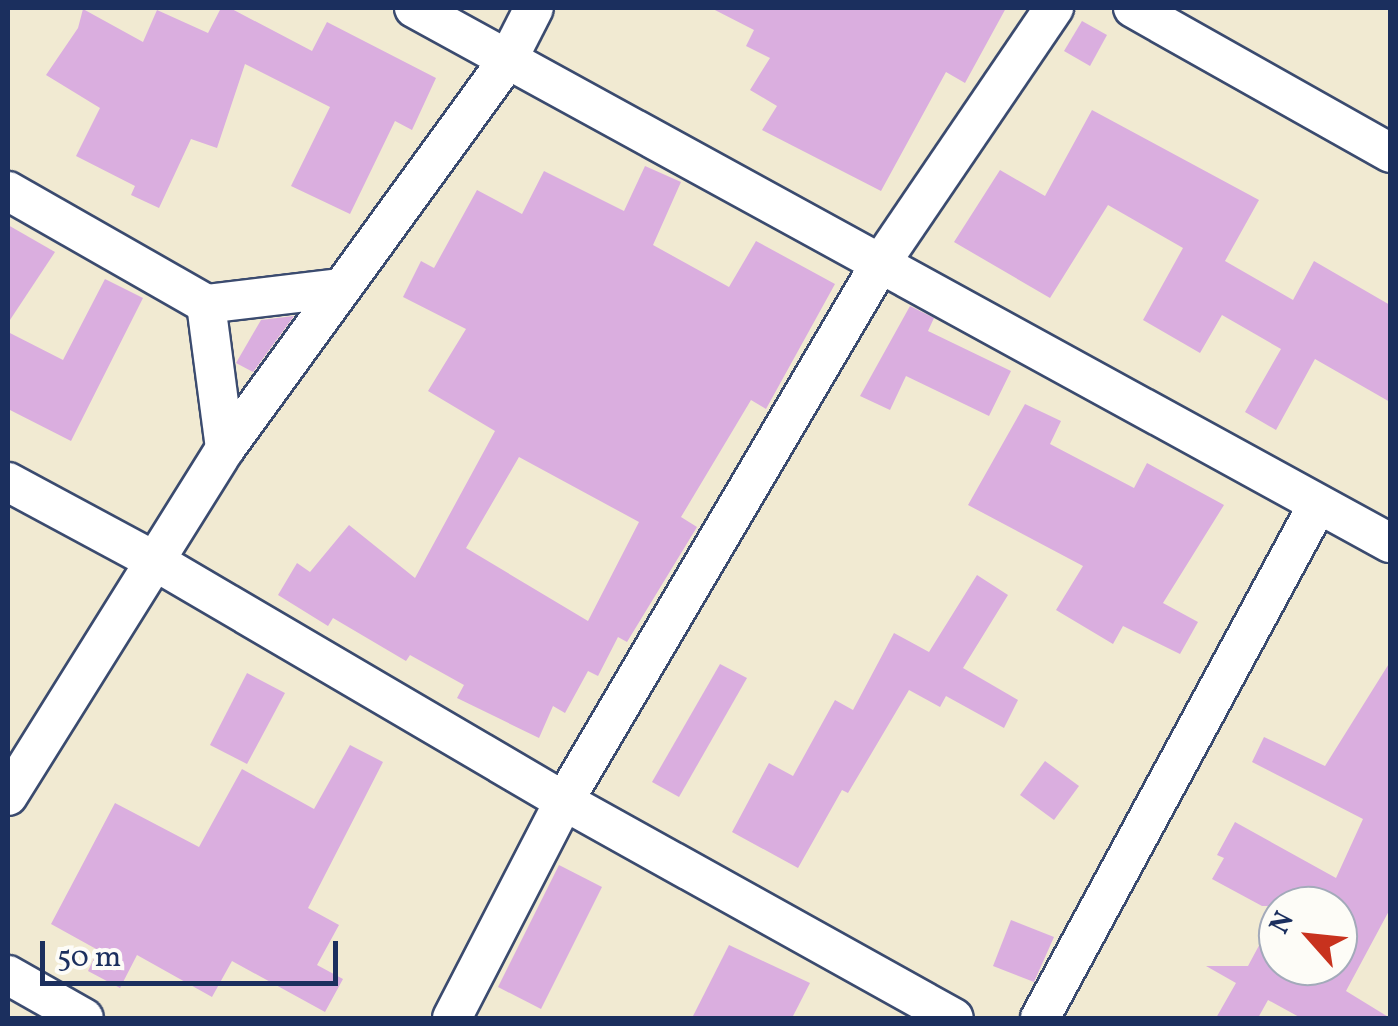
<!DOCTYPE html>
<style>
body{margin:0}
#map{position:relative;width:1398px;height:1026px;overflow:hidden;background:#f1ead2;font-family:Vollkorn,serif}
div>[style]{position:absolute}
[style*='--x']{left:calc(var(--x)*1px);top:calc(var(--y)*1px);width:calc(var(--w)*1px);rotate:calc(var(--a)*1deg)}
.building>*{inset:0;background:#daaedf}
.roads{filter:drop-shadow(2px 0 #3b4b6f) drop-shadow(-2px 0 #3b4b6f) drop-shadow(0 2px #3b4b6f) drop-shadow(0 -2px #3b4b6f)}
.street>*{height:38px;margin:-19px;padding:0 19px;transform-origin:19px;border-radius:19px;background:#fff}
span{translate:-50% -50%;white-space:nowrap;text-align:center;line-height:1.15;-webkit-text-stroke:9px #fdfcf7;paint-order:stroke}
.frame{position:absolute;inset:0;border:10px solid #1b2f5e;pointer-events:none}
.north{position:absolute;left:1258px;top:886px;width:100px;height:100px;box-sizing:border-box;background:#fdfcf7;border:2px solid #a3aaba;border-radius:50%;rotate:297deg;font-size:28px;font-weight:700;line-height:40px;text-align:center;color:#1b2f5e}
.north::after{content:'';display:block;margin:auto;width:35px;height:45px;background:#c8321e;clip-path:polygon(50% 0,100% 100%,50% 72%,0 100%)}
.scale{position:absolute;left:40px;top:941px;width:298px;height:45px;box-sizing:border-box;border:5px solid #1b2f5e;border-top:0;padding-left:12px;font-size:30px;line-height:35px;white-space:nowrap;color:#1b2f5e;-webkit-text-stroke:8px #fdfcf7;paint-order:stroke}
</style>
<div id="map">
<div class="building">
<div style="clip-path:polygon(221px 8px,230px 8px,312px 51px,327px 22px,436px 78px,412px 130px,395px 121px,350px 214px,291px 186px,330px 107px,245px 64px,217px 148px,191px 139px,159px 208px,131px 195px,135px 186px,76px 156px,100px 108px,46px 75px,78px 28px,83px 9px,143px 42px,157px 10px,208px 33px)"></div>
<div style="clip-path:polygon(711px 8px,1006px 8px,965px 83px,946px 72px,881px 191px,762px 130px,777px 106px,750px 90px,770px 58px,746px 46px,754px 30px)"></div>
<div style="clip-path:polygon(1082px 21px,1107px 35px,1090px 66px,1064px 51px)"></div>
<div style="clip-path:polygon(1092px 110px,1259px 200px,1225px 261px,1293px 300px,1314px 261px,1390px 305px,1390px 402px,1315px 359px,1276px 430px,1245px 412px,1281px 349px,1222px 315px,1200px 353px,1143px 320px,1183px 248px,1108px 205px,1050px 298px,954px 242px,1000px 170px,1045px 196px)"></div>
<div style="clip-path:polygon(evenodd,645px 166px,681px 182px,653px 245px,729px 287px,756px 241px,835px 284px,766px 409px,751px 400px,681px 517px,697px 527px,627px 642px,618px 637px,598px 676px,588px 671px,565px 713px,553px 706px,539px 738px,457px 698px,464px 685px,410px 655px,406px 661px,333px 618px,328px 626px,278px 595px,297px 563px,310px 572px,349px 525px,415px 578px,495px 431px,428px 391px,466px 329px,403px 297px,421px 261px,434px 268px,477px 190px,522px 214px,544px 171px,624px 211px,645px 166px,519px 457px,639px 522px,588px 621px,466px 548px,519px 457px)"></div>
<div style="clip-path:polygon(8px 225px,55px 252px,8px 323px)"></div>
<div style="clip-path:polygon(105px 279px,143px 298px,71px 441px,8px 409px,8px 332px,63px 360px)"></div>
<div style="clip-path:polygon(910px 306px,934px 318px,928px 331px,1011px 371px,989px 416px,906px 376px,890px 410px,860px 396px)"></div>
<div style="clip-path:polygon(294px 316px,253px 372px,236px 363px,261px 320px)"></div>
<div style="clip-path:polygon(1025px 404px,1061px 421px,1050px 444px,1134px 488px,1147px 463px,1224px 505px,1163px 603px,1198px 622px,1180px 654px,1123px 626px,1113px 644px,1056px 610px,1083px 566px,968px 505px)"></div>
<div style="clip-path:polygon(977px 575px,1008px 595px,963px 668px,1018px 700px,1004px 728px,946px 696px,940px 707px,909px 690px,848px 793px,842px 790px,798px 868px,732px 832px,769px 763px,793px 776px,835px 700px,853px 710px,894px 633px,929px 652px)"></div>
<div style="clip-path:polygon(1390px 662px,1390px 909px,1346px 991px,1390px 1018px,1301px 1018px,1268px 1000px,1258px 1018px,1216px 1018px,1236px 983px,1206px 966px,1248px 966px,1278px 910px,1278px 966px,1338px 966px,1338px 906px,1262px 906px,1212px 879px,1224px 858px,1217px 855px,1235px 822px,1336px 878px,1363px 819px,1252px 762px,1264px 737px,1325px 766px)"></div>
<div style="clip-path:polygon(720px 664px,747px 678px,679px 797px,652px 782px)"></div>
<div style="clip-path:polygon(247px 673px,285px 693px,247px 764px,210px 745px)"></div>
<div style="clip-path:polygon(350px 745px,383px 762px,308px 908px,339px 925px,317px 965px,343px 979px,325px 1012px,232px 961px,212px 997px,137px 955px,120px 988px,88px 971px,98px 950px,51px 924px,115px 803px,199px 847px,242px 769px,314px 809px)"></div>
<div style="clip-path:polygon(1045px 761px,1079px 786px,1054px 820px,1020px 795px)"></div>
<div style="clip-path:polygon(559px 865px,602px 887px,541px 1009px,498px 987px)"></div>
<div style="clip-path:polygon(1011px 920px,1054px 937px,1034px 982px,993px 966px)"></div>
<div style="clip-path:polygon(729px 945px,810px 983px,792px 1018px,692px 1018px)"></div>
</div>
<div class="roads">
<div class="street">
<div style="--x:414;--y:8;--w:1113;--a:28.73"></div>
<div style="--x:1133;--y:8;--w:295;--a:29.4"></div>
<div style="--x:8;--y:191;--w:228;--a:29.7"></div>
<div style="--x:206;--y:304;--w:136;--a:-6.8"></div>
<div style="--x:206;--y:304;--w:146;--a:82.5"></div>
<div style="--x:8;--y:482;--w:165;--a:28.3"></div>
<div style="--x:153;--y:560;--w:476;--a:30.4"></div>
<div style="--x:564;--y:801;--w:446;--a:29.1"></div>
<div style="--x:8;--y:796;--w:409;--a:-58"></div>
<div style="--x:225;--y:449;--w:480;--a:-54"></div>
<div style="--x:507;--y:61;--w:59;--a:-63"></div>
<div style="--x:8;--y:975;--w:87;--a:29.5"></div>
<div style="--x:452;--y:1018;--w:244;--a:-62.7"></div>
<div style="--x:564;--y:801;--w:623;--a:-59.53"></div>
<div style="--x:880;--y:264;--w:310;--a:-55.8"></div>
<div style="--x:1040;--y:1018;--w:584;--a:-61.59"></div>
</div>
</div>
<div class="frame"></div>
<div class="north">N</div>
<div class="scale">50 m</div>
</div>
